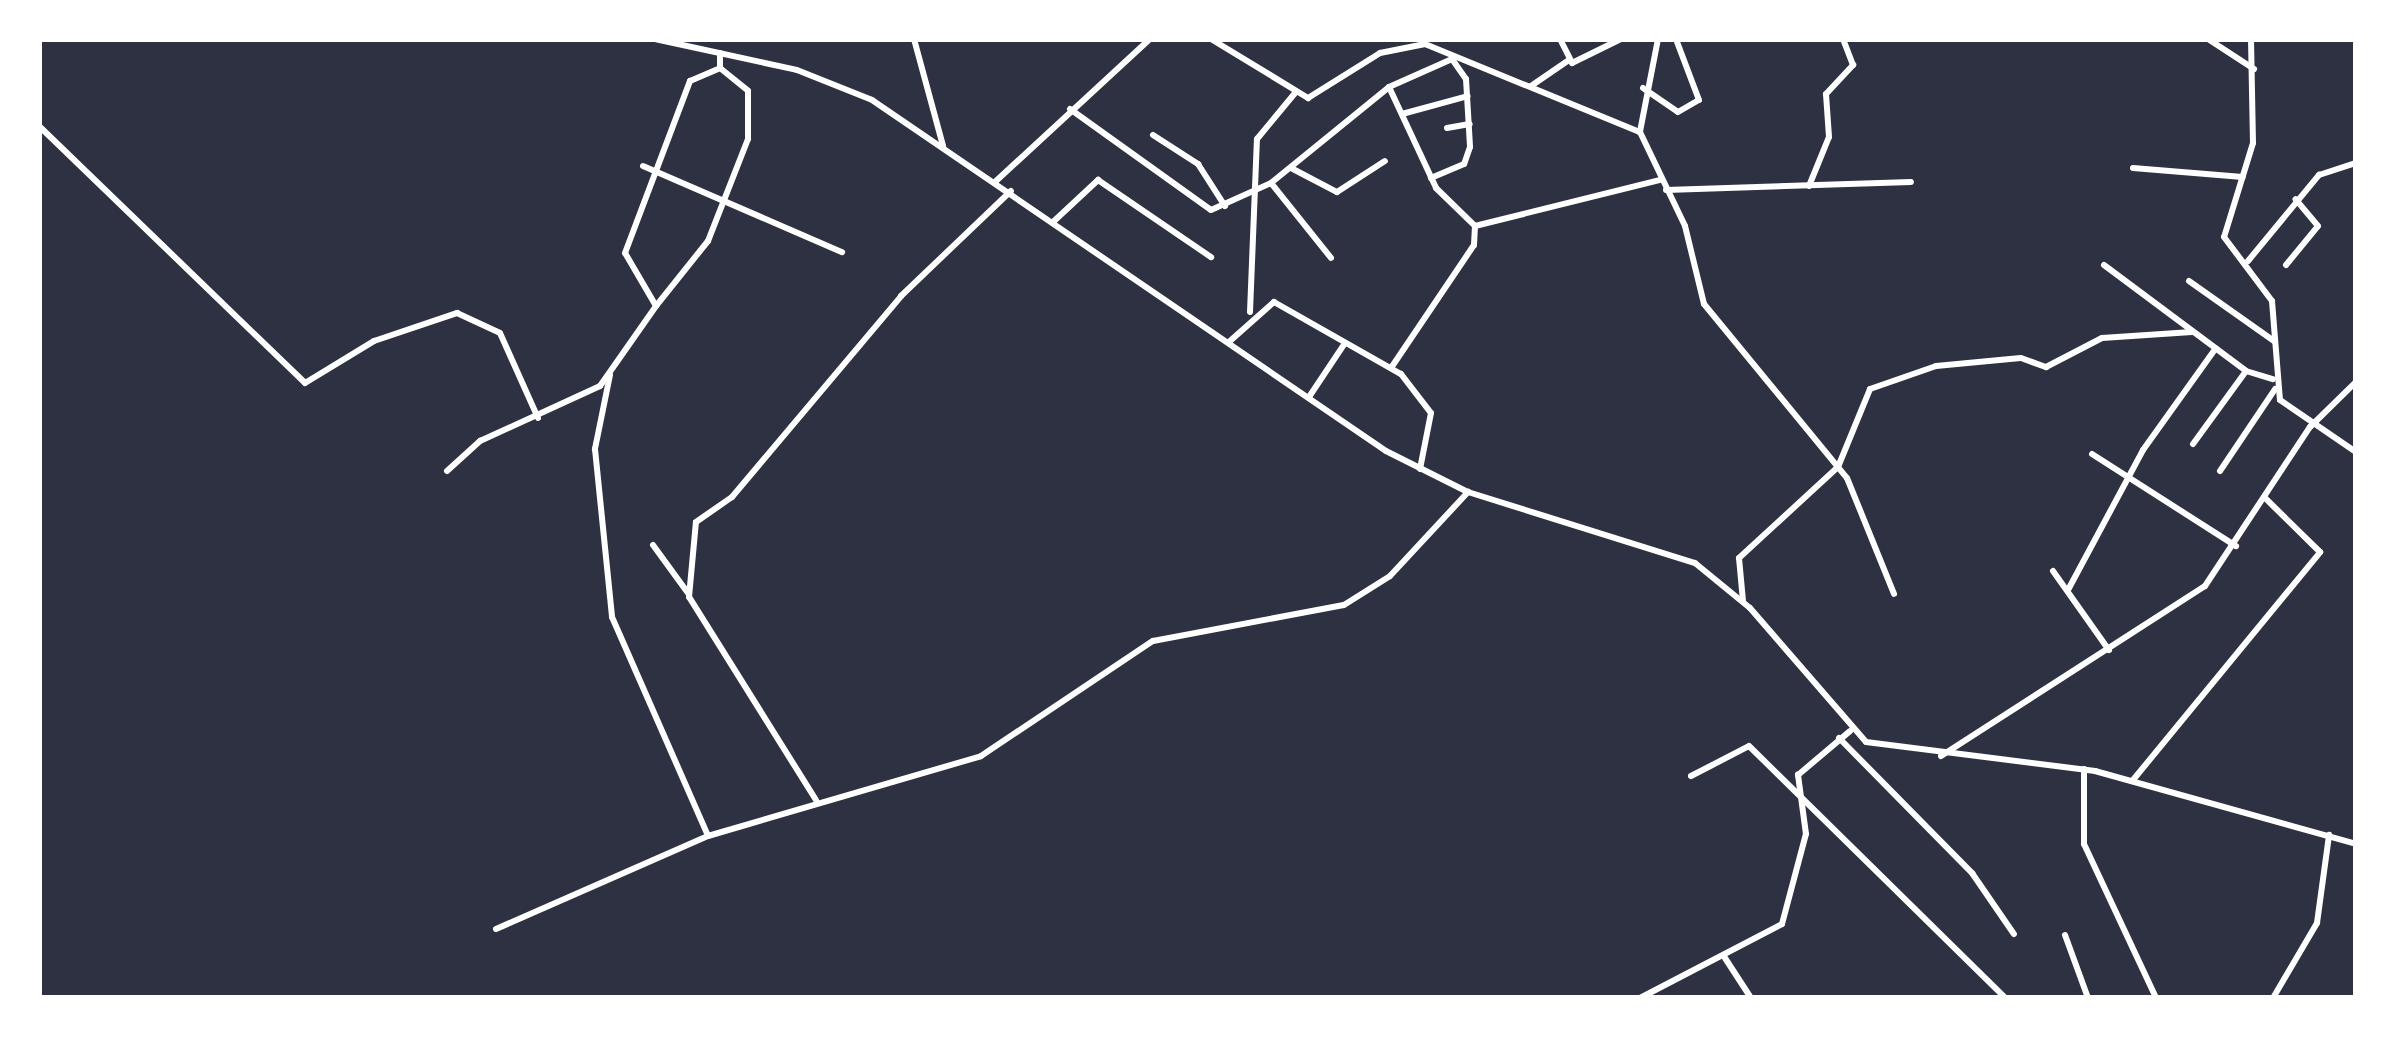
<!DOCTYPE html>
<style>
body{margin:0}
#map{position:relative;width:2395px;height:1037px;overflow:hidden;background:#2d3142;font-family:"Asap Condensed",sans-serif}
div>[style]{position:absolute}
[style*='--x']{left:calc(var(--x)*1px);top:calc(var(--y)*1px);width:calc(var(--w)*1px);rotate:calc(var(--a)*1deg)}
.minor>*{height:6px;margin:-3px;padding:0 3px;transform-origin:3px;border-radius:3px;background:#fff}
.tertiary>*{height:6px;margin:-3px;padding:0 3px;transform-origin:3px;border-radius:3px;background:#fff}
span{translate:-50% -50%;white-space:nowrap;text-align:center;line-height:1.15;-webkit-text-stroke:9px #fff;paint-order:stroke}
.frame{position:absolute;inset:0;border:42px solid #fff;pointer-events:none}
</style>
<div id="map">
<div class="minor">
<div style="--x:914;--y:39;--w:111;--a:74.8"></div>
<div style="--x:1211;--y:39;--w:114;--a:31.3"></div>
<div style="--x:1308;--y:98;--w:85;--a:-32"></div>
<div style="--x:1380;--y:53;--w:46;--a:-11.3"></div>
<div style="--x:1425;--y:44;--w:232;--a:22.3"></div>
<div style="--x:1560;--y:39;--w:27;--a:63"></div>
<div style="--x:1572;--y:63;--w:55;--a:-26.1"></div>
<div style="--x:1658;--y:39;--w:95;--a:101"></div>
<div style="--x:1640;--y:132;--w:104;--a:64.4"></div>
<div style="--x:1685;--y:226;--w:80;--a:76.3"></div>
<div style="--x:1704;--y:304;--w:225;--a:50.6"></div>
<div style="--x:1847;--y:478;--w:125;--a:67.9"></div>
<div style="--x:2208;--y:39;--w:55;--a:33.1"></div>
<div style="--x:2251;--y:39;--w:104;--a:88.9"></div>
<div style="--x:2253;--y:143;--w:98;--a:107.1"></div>
<div style="--x:2224;--y:237;--w:80;--a:53.1"></div>
<div style="--x:2272;--y:301;--w:99;--a:85.4"></div>
<div style="--x:2280;--y:400;--w:92;--a:34.4"></div>
<div style="--x:720;--y:53;--w:15;--a:90"></div>
<div style="--x:720;--y:68;--w:36;--a:39"></div>
<div style="--x:748;--y:91;--w:48;--a:90"></div>
<div style="--x:748;--y:139;--w:110;--a:111.4"></div>
<div style="--x:708;--y:241;--w:83;--a:128.7"></div>
<div style="--x:656;--y:306;--w:61;--a:-120.3"></div>
<div style="--x:625;--y:253;--w:184;--a:-69.3"></div>
<div style="--x:690;--y:81;--w:33;--a:-23"></div>
<div style="--x:1531;--y:86;--w:46;--a:-34.4"></div>
<div style="--x:1389;--y:87;--w:111;--a:65"></div>
<div style="--x:1436;--y:188;--w:54;--a:44.3"></div>
<div style="--x:1475;--y:226;--w:191;--a:-14"></div>
<div style="--x:1643;--y:88;--w:42;--a:34.4"></div>
<div style="--x:1678;--y:112;--w:24;--a:-30"></div>
<div style="--x:1699;--y:100;--w:65;--a:-110.7"></div>
<div style="--x:1070;--y:109;--w:173;--a:35.6"></div>
<div style="--x:1211;--y:210;--w:66;--a:-24.2"></div>
<div style="--x:1271;--y:183;--w:152;--a:-39.1"></div>
<div style="--x:1389;--y:87;--w:69;--a:-24"></div>
<div style="--x:1452;--y:59;--w:24;--a:55"></div>
<div style="--x:1466;--y:79;--w:68;--a:86.6"></div>
<div style="--x:1470;--y:147;--w:18;--a:109"></div>
<div style="--x:1464;--y:164;--w:36;--a:157"></div>
<div style="--x:1402;--y:114;--w:68;--a:-15.3"></div>
<div style="--x:39;--y:126;--w:370;--a:44"></div>
<div style="--x:305;--y:383;--w:81;--a:-31.3"></div>
<div style="--x:374;--y:341;--w:88;--a:-18.6"></div>
<div style="--x:457;--y:313;--w:47;--a:24.9"></div>
<div style="--x:500;--y:333;--w:93;--a:65.9"></div>
<div style="--x:1447;--y:128;--w:23;--a:-10"></div>
<div style="--x:1153;--y:135;--w:54;--a:32.8"></div>
<div style="--x:1198;--y:164;--w:50;--a:57.3"></div>
<div style="--x:643;--y:166;--w:217;--a:23.4"></div>
<div style="--x:1291;--y:168;--w:52;--a:27.6"></div>
<div style="--x:1337;--y:192;--w:57;--a:-32.9"></div>
<div style="--x:2133;--y:168;--w:110;--a:4.7"></div>
<div style="--x:996;--y:181;--w:209;--a:-42.7"></div>
<div style="--x:1271;--y:183;--w:96;--a:51.3"></div>
<div style="--x:1809;--y:186;--w:53;--a:-67.8"></div>
<div style="--x:1829;--y:137;--w:43;--a:-94"></div>
<div style="--x:1826;--y:94;--w:40;--a:-47"></div>
<div style="--x:1853;--y:65;--w:28;--a:-111"></div>
<div style="--x:1666;--y:190;--w:245;--a:-1.9"></div>
<div style="--x:1053;--y:222;--w:62;--a:-43"></div>
<div style="--x:1098;--y:180;--w:137;--a:34.3"></div>
<div style="--x:2248;--y:261;--w:112;--a:-50.5"></div>
<div style="--x:2319;--y:175;--w:39;--a:-18"></div>
<div style="--x:2104;--y:265;--w:177;--a:36.7"></div>
<div style="--x:2246;--y:371;--w:28;--a:17"></div>
<div style="--x:2286;--y:265;--w:50;--a:-50.6"></div>
<div style="--x:2318;--y:226;--w:35;--a:-130"></div>
<div style="--x:2189;--y:281;--w:104;--a:35.2"></div>
<div style="--x:1250;--y:312;--w:173;--a:-87.7"></div>
<div style="--x:1257;--y:139;--w:60;--a:-50.4"></div>
<div style="--x:1230;--y:341;--w:59;--a:-41.6"></div>
<div style="--x:1274;--y:302;--w:146;--a:29.6"></div>
<div style="--x:1401;--y:374;--w:49;--a:52.4"></div>
<div style="--x:1431;--y:413;--w:57;--a:101.1"></div>
<div style="--x:1391;--y:368;--w:148;--a:-56"></div>
<div style="--x:1474;--y:245;--w:19;--a:-87"></div>
<div style="--x:610;--y:375;--w:76;--a:101.5"></div>
<div style="--x:595;--y:449;--w:169;--a:84.2"></div>
<div style="--x:612;--y:617;--w:239;--a:66.3"></div>
<div style="--x:1309;--y:397;--w:65;--a:-56.3"></div>
<div style="--x:2193;--y:444;--w:90;--a:-54"></div>
<div style="--x:2092;--y:454;--w:171;--a:32.6"></div>
<div style="--x:447;--y:471;--w:45;--a:-42.3"></div>
<div style="--x:480;--y:441;--w:132;--a:-24.6"></div>
<div style="--x:600;--y:386;--w:98;--a:-55"></div>
<div style="--x:2220;--y:471;--w:99;--a:-56.1"></div>
<div style="--x:653;--y:545;--w:59;--a:53.9"></div>
<div style="--x:2053;--y:571;--w:97;--a:54.7"></div>
<div style="--x:2068;--y:590;--w:159;--a:-61.8"></div>
<div style="--x:2143;--y:450;--w:125;--a:-54.4"></div>
<div style="--x:1743;--y:601;--w:43;--a:-95.3"></div>
<div style="--x:1739;--y:558;--w:134;--a:-42.6"></div>
<div style="--x:1838;--y:467;--w:84;--a:-67.7"></div>
<div style="--x:1870;--y:389;--w:70;--a:-19.2"></div>
<div style="--x:1936;--y:366;--w:85;--a:-5.4"></div>
<div style="--x:2021;--y:358;--w:27;--a:20"></div>
<div style="--x:2046;--y:367;--w:63;--a:-27.4"></div>
<div style="--x:2102;--y:338;--w:90;--a:-3.8"></div>
<div style="--x:1839;--y:738;--w:190;--a:45.4"></div>
<div style="--x:1972;--y:873;--w:74;--a:55.5"></div>
<div style="--x:1941;--y:756;--w:314;--a:-32.8"></div>
<div style="--x:2205;--y:586;--w:191;--a:-56.6"></div>
<div style="--x:2310;--y:427;--w:64;--a:-44.4"></div>
<div style="--x:2084;--y:769;--w:75;--a:90"></div>
<div style="--x:2084;--y:844;--w:170;--a:64.9"></div>
<div style="--x:1691;--y:776;--w:65;--a:-27.3"></div>
<div style="--x:1749;--y:746;--w:359;--a:44.5"></div>
<div style="--x:2133;--y:780;--w:295;--a:-50.6"></div>
<div style="--x:2320;--y:552;--w:76;--a:-135.5"></div>
<div style="--x:816;--y:800;--w:239;--a:-122"></div>
<div style="--x:689;--y:597;--w:75;--a:-84.7"></div>
<div style="--x:696;--y:522;--w:44;--a:-34.8"></div>
<div style="--x:732;--y:497;--w:263;--a:-49.9"></div>
<div style="--x:901;--y:296;--w:152;--a:-43.7"></div>
<div style="--x:496;--y:929;--w:232;--a:-23.7"></div>
<div style="--x:708;--y:836;--w:284;--a:-16.3"></div>
<div style="--x:981;--y:756;--w:207;--a:-33.8"></div>
<div style="--x:1153;--y:641;--w:194;--a:-10.7"></div>
<div style="--x:1344;--y:605;--w:54;--a:-32.2"></div>
<div style="--x:1390;--y:576;--w:115;--a:-47.1"></div>
<div style="--x:2065;--y:935;--w:67;--a:69.9"></div>
<div style="--x:1725;--y:958;--w:48;--a:57"></div>
<div style="--x:1640;--y:998;--w:160;--a:-27.5"></div>
<div style="--x:1782;--y:924;--w:93;--a:-75.1"></div>
<div style="--x:1806;--y:834;--w:60;--a:-97.7"></div>
<div style="--x:1798;--y:775;--w:68;--a:-40.2"></div>
<div style="--x:2273;--y:998;--w:87;--a:-59.6"></div>
<div style="--x:2317;--y:923;--w:89;--a:-82.2"></div>
</div>
<div class="tertiary">
<div style="--x:655;--y:39;--w:145;--a:12.3"></div>
<div style="--x:797;--y:70;--w:81;--a:21.8"></div>
<div style="--x:872;--y:100;--w:622;--a:34.33"></div>
<div style="--x:1386;--y:451;--w:92;--a:26.6"></div>
<div style="--x:1468;--y:492;--w:238;--a:17.4"></div>
<div style="--x:1695;--y:563;--w:71;--a:39.3"></div>
<div style="--x:1750;--y:608;--w:177;--a:49.1"></div>
<div style="--x:1866;--y:742;--w:231;--a:7.2"></div>
<div style="--x:2095;--y:771;--w:271;--a:15.6"></div>
</div>
<div class="frame"></div>
</div>
